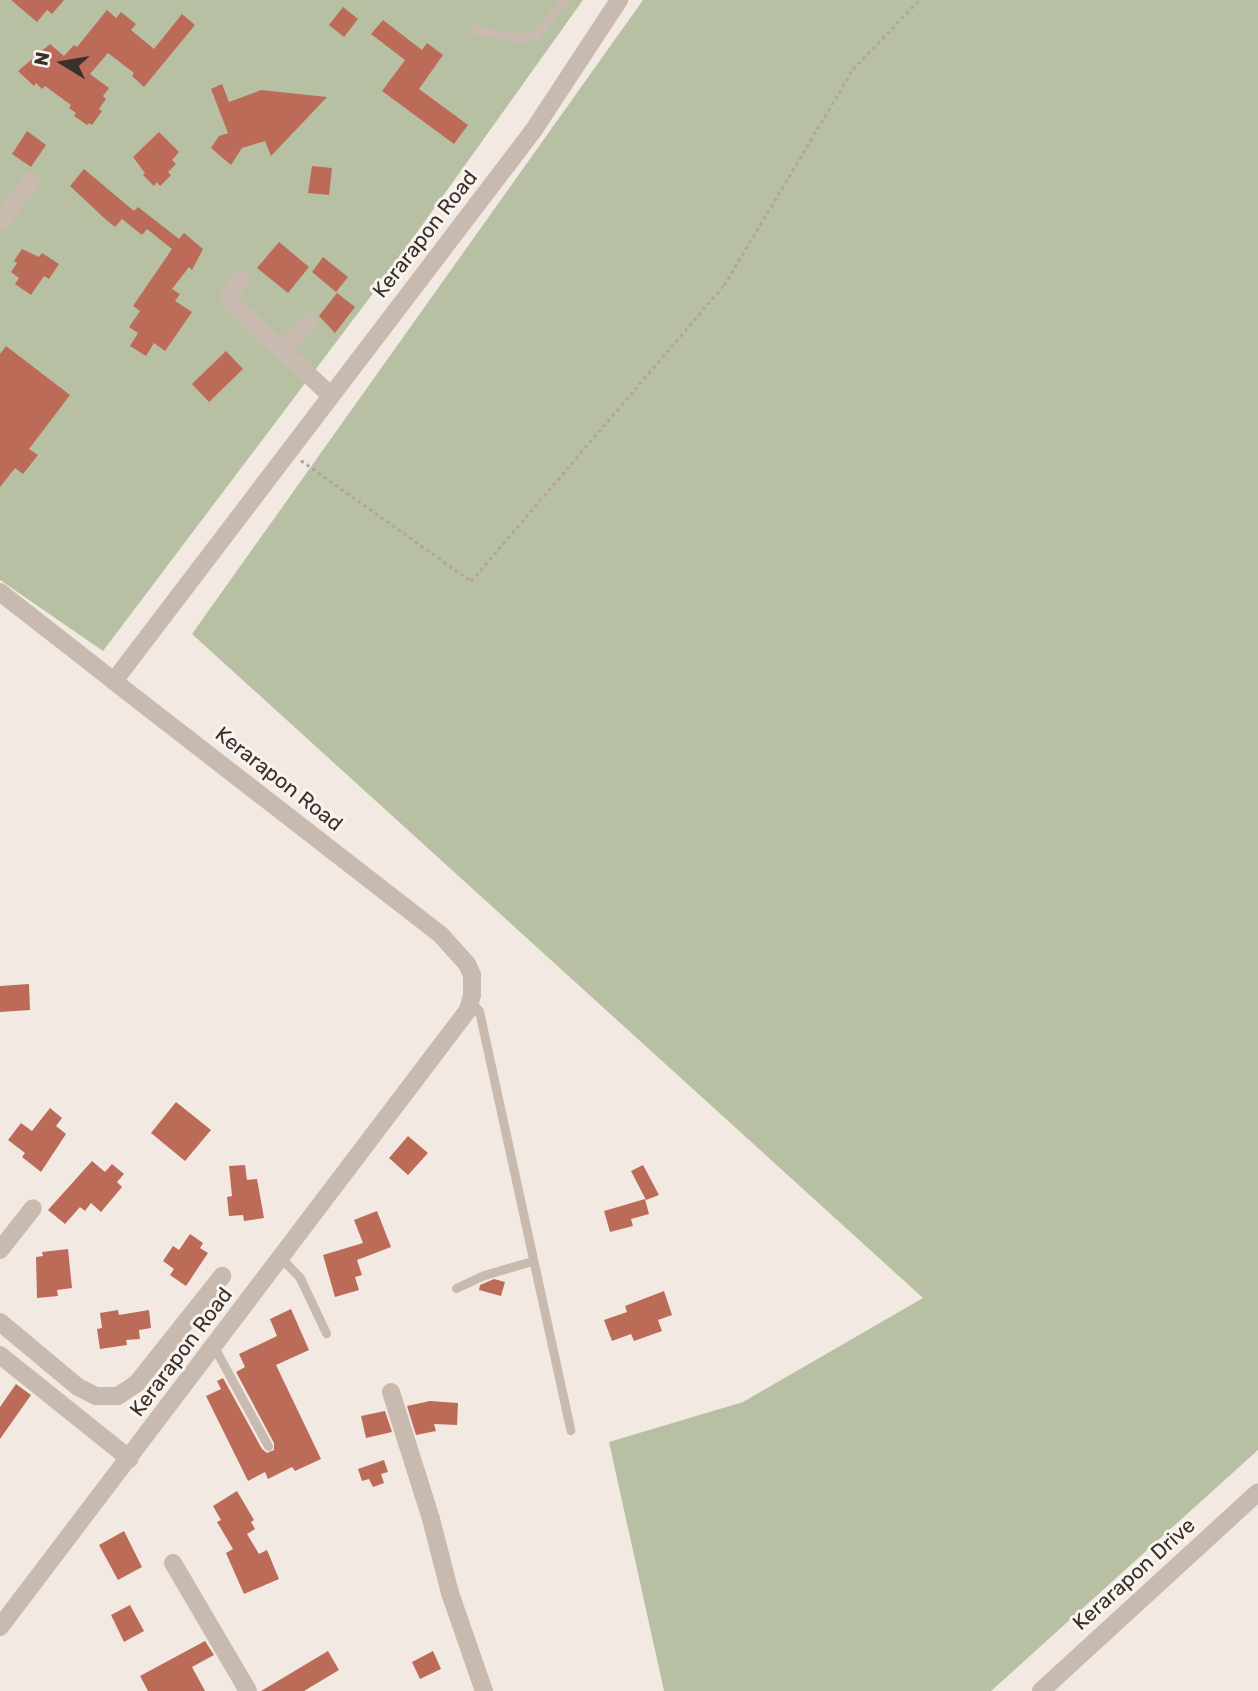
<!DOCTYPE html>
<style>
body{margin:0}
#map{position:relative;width:1258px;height:1691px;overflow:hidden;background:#f2eae2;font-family:Rubik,sans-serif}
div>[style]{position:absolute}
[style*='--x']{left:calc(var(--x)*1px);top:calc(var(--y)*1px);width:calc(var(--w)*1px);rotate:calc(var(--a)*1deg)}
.green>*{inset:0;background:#b8c0a3}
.building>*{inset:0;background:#bb6b57}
.path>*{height:2.5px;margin-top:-1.25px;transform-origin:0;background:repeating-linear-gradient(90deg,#b5a499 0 3.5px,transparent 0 7px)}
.service>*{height:9px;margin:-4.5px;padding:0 4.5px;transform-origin:4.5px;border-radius:4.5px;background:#c9baaf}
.minor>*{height:18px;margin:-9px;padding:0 9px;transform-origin:9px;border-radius:9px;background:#c9baaf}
span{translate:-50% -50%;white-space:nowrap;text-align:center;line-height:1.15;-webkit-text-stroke:6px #f9f4ef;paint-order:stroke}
.street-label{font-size:21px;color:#39302c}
.north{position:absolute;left:28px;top:28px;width:70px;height:70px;-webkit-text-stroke:5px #f9f4ef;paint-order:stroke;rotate:281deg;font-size:19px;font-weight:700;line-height:28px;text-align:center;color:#39302c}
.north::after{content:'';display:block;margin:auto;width:24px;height:32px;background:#39302c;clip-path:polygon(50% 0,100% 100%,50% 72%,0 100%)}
</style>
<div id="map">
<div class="green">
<div style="clip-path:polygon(0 0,583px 0,380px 284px,103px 651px,0 580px)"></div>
<div style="clip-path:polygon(643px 0,1258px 0,1258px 1450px,991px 1691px,664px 1691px,609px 1442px,743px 1402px,923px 1298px,192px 634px)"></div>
</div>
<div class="building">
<div style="clip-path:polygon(11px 0,64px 0,52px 14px,47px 10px,37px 22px)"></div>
<div style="clip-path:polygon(343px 7px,358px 19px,344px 37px,329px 25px)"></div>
<div style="clip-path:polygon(107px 10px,116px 18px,121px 12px,136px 24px,131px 30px,154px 49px,182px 14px,195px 25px,144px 87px,132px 76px,134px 73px,108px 53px,90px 74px,109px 88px,103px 96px,106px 99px,99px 109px,102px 111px,92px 125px,89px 123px,87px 125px,74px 116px,76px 113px,69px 108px,71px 105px,45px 86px,42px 89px,36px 83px,34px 86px,18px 71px,50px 44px,64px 56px,74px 45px,77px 47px)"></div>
<div style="clip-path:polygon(383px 20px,422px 50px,427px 43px,443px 55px,419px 89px,468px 125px,454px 144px,382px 91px,405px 60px,371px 34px)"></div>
<div style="clip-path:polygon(222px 84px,229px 102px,261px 90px,327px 97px,271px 156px,265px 141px,242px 148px,231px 165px,211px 148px,219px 136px,228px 133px,211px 89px)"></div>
<div style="clip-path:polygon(27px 131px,46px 145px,31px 167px,12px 154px)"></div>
<div style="clip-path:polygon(159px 132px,179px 152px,172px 160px,176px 164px,168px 172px,171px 175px,160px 186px,157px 182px,154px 186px,143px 175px,145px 173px,133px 157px)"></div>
<div style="clip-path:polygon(312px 166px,332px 168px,329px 195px,308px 193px)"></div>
<div style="clip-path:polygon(84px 169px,134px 211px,138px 207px,179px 239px,184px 233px,203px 249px,192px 270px,189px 267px,172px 289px,180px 294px,175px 301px,192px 312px,165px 351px,154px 343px,146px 356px,130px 346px,138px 333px,129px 327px,140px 311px,133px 306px,172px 249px,147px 229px,142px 235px,122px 219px,115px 227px,103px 217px,70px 186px)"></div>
<div style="clip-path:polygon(279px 242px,309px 267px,288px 293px,257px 268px)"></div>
<div style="clip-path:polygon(22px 249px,39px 257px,42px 253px,59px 264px,49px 279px,44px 276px,31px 295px,15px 284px,19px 278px,11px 272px,17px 263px,14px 261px)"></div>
<div style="clip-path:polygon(323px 257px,348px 277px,336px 292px,312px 272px)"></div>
<div style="clip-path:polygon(337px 293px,355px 307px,335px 333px,319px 316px)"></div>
<div style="clip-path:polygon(6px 346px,70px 395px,29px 449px,38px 455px,23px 474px,15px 468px,0 487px,0 354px)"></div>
<div style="clip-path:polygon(226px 351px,243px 369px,209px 402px,192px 384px)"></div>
<div style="clip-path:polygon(29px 984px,30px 1010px,0 1012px,0 986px)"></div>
<div style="clip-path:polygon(176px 1102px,211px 1130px,185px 1161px,151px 1133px)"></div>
<div style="clip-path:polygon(50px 1108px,62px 1118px,56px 1126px,66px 1134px,41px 1172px,22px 1157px,25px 1153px,8px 1140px,21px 1123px,32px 1131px)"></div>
<div style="clip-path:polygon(408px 1136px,428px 1153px,408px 1175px,389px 1158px)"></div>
<div style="clip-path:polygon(92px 1161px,105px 1172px,112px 1164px,124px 1174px,117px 1182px,122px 1187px,101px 1212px,91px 1203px,85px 1211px,80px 1207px,65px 1224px,48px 1210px)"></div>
<div style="clip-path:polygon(245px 1165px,247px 1180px,257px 1179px,264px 1218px,244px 1221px,243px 1215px,229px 1216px,227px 1197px,232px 1196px,229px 1166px)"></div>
<div style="clip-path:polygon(643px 1165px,659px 1195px,646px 1200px,631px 1171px)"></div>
<div style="clip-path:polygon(645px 1199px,649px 1214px,631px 1219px,633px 1226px,610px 1232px,604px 1211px)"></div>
<div style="clip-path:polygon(377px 1211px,391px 1247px,357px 1260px,362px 1275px,355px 1277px,359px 1290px,335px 1297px,323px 1255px,363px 1243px,354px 1220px)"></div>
<div style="clip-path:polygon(190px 1234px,203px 1243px,200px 1248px,208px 1253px,186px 1286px,170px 1275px,174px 1269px,163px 1261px,173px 1246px,179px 1250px)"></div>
<div style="clip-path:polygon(68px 1249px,72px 1288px,57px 1290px,58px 1296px,37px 1298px,36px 1257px,43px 1256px,42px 1252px)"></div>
<div style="clip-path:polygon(494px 1279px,505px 1282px,501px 1296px,479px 1290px,480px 1285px)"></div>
<div style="clip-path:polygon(664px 1291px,672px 1315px,658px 1320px,662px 1331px,634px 1341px,631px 1334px,612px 1341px,604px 1320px,627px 1312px,625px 1306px)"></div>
<div style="clip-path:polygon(291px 1309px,309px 1350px,276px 1365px,321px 1459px,295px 1471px,292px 1467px,268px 1479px,265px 1472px,248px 1481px,206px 1396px,221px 1389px,217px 1381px,223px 1378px,262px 1449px,267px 1453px,274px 1450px,274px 1443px,236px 1372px,245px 1367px,239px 1354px,277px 1336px,270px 1319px)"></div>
<div style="clip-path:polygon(118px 1310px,119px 1315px,149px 1310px,151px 1328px,139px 1330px,140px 1339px,126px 1340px,127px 1345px,100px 1349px,97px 1329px,102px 1328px,100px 1313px)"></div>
<div style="clip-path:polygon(16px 1384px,31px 1395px,0 1439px,0 1407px)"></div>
<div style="clip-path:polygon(430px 1401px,458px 1403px,457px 1425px,434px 1424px,436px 1431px,416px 1435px,407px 1406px)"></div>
<div style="clip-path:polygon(385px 1411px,392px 1432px,366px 1438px,361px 1416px)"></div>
<div style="clip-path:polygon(384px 1460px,388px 1472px,381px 1474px,384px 1483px,373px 1487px,369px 1479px,362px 1481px,358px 1469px)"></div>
<div style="clip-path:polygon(237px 1491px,254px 1520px,251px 1522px,255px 1529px,247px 1534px,259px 1554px,267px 1550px,279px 1579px,244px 1594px,226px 1553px,233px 1549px,217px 1522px,221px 1520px,213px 1506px)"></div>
<div style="clip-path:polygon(124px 1531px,142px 1567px,118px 1580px,99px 1545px)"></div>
<div style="clip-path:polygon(130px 1605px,144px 1631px,124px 1642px,111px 1615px)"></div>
<div style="clip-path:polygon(205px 1641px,214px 1655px,192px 1667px,205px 1691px,148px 1691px,140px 1676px)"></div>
<div style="clip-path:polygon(328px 1651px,339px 1670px,304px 1691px,261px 1691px)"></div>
<div style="clip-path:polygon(433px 1651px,441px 1669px,420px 1679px,412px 1662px)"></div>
</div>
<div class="path">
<div style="--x:301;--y:460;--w:209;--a:35.4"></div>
<div style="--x:471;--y:581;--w:389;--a:-49.5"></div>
<div style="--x:724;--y:285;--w:252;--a:-59.2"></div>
<div style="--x:853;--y:69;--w:95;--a:-46.3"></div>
</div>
<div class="service">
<div style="--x:474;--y:29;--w:43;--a:12.1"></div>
<div style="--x:516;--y:38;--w:19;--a:-6"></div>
<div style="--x:535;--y:36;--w:47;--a:-50.2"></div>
<div style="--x:471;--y:1001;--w:13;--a:51"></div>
<div style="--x:479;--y:1011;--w:429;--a:77.7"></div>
<div style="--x:281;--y:1258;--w:28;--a:46"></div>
<div style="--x:300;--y:1278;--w:61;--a:64.7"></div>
<div style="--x:456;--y:1288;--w:31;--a:-25"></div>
<div style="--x:484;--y:1275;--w:50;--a:-16.3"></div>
<div style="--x:214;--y:1347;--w:113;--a:61.4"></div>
</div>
<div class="minor">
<div style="--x:0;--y:222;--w:51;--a:-52.9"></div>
<div style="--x:241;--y:279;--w:17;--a:126"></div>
<div style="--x:231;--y:293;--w:7;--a:90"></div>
<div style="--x:231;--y:300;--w:7;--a:56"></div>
<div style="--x:235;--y:306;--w:129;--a:43.1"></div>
<div style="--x:282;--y:351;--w:40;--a:-47"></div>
<div style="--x:0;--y:592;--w:145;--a:38"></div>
<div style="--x:0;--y:1250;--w:53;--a:-51.8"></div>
<div style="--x:0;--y:1322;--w:102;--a:39.8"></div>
<div style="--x:78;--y:1387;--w:20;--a:27"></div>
<div style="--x:96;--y:1396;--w:22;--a:0"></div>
<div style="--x:118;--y:1396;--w:23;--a:-34"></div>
<div style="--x:137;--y:1383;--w:137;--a:-51.5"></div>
<div style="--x:0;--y:1355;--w:166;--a:38.7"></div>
<div style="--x:391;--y:1392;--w:133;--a:72.5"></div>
<div style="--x:431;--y:1519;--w:76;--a:75.6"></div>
<div style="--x:450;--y:1593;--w:104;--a:70.9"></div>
<div style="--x:173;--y:1563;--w:148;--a:59.6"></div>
<div style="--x:0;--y:1627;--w:774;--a:-52.82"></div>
<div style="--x:468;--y:1010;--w:16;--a:-75"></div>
<div style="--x:472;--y:995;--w:20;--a:-90"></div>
<div style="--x:472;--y:975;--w:12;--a:-114"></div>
<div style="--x:467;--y:964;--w:39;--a:-132"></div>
<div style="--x:441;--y:935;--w:414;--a:-142.2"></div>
<div style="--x:114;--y:681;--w:691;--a:-52.7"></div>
<div style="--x:533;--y:131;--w:157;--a:-56.7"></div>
<div style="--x:1041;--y:1691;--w:294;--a:-42.5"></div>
</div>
<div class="street-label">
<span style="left:425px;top:234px;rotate:-52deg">Kerarapon Road</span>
<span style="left:279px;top:779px;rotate:38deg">Kerarapon Road</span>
<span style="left:181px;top:1352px;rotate:-53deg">Kerarapon Road</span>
<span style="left:1134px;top:1574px;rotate:-42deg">Kerarapon Drive</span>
</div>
<div class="north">N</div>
</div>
